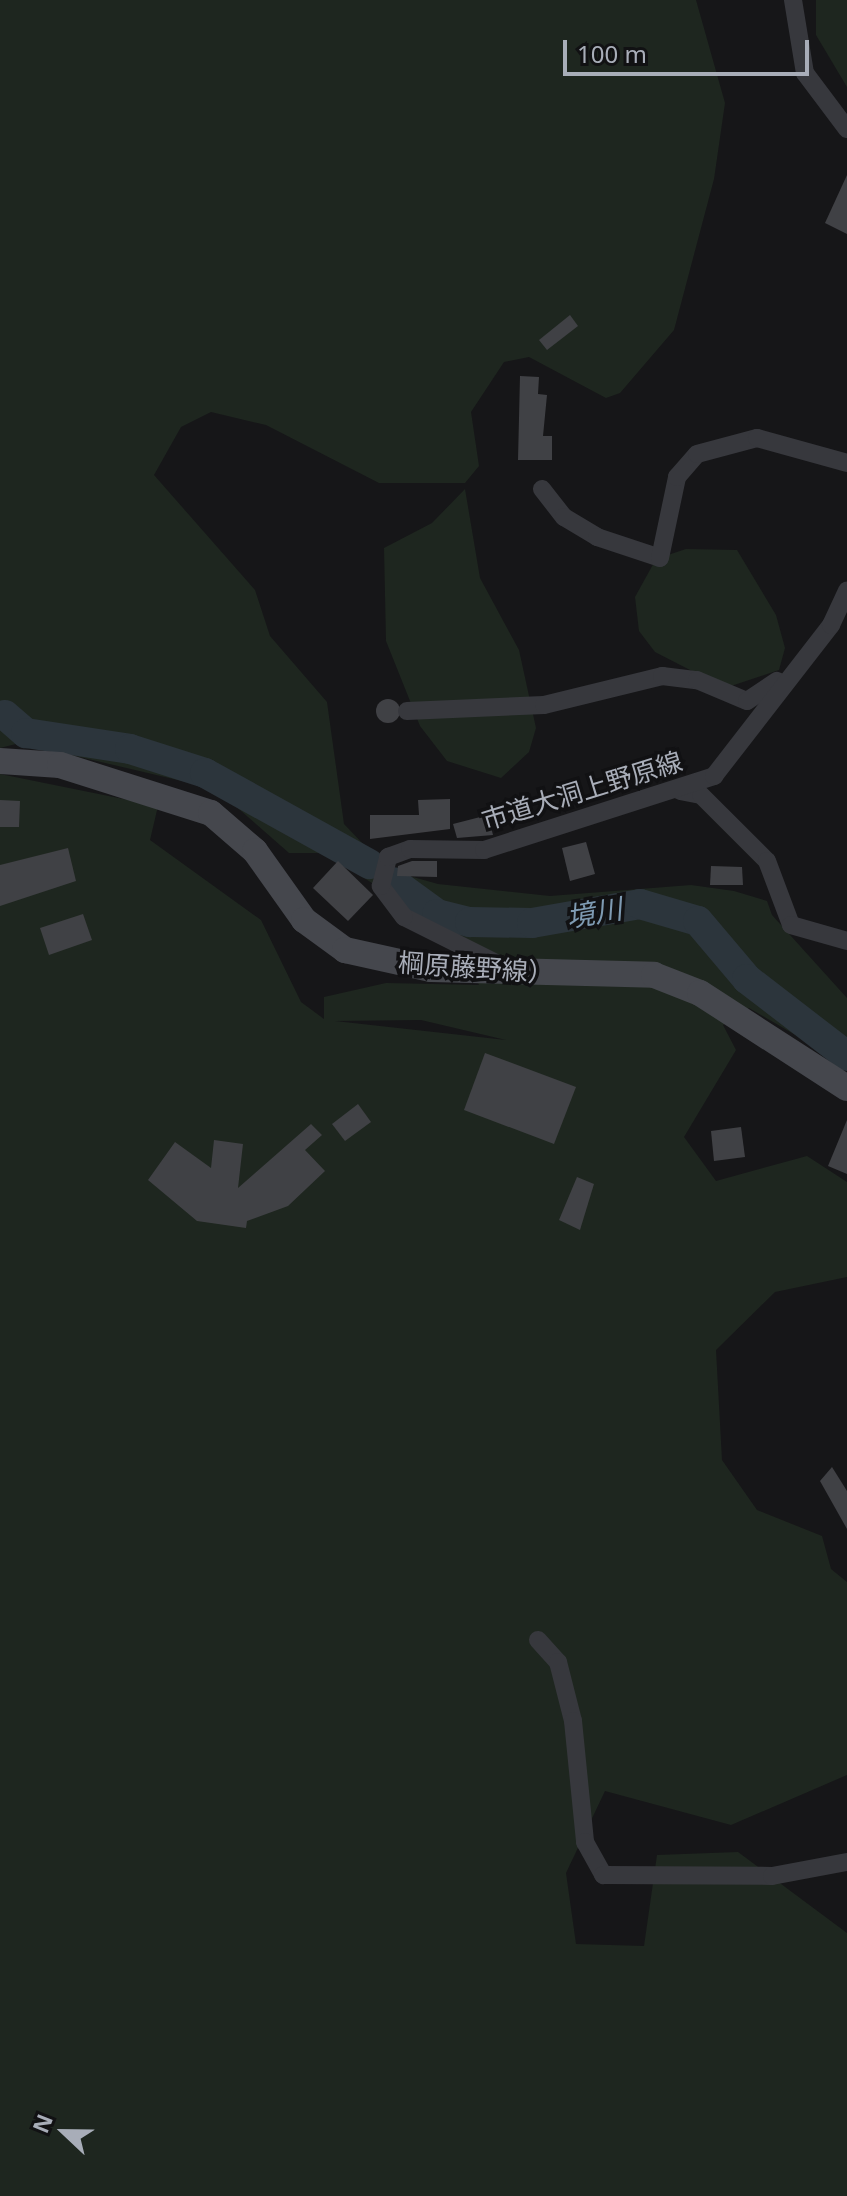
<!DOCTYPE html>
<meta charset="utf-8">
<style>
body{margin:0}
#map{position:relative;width:847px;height:2196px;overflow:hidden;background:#161618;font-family:"Noto Sans","Noto Sans JP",sans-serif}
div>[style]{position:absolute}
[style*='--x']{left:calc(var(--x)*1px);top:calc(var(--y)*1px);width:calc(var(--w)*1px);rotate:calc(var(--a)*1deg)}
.green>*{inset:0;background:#1e261f}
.river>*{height:30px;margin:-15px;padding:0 15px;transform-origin:15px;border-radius:15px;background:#2c353c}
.building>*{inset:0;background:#404145}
.round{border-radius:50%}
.minor>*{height:18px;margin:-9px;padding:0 9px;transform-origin:9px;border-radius:9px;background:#37383d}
.secondary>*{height:26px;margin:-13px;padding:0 13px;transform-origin:13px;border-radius:13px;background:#45474d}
span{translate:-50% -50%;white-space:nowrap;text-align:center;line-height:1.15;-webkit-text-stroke:7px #111113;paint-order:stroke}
.street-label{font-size:26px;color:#a8adb8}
.water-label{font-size:28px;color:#7f9bb3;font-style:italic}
.north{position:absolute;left:24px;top:2092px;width:80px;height:80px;-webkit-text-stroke:6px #111113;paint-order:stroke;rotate:292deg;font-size:22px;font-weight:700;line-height:32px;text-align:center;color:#a8adb8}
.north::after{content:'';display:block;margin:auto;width:28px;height:36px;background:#a8adb8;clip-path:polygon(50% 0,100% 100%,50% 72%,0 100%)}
.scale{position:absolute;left:563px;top:40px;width:246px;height:36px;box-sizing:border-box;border:4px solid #a8adb8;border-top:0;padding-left:10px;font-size:24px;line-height:28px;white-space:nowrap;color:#a8adb8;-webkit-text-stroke:6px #111113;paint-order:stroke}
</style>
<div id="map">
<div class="green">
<div style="clip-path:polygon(evenodd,0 0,696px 0,725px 103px,714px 179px,674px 330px,620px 393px,606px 398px,529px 357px,504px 362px,471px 412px,479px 466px,465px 483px,379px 483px,266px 425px,211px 412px,181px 427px,154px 475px,255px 590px,270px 636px,327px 702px,344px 824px,388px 870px,438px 884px,550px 896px,691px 885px,734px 891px,767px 901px,772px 915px,847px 998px,847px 1065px,749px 1008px,723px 1025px,736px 1050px,684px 1137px,716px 1181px,807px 1156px,847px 1182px,847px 1277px,775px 1292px,716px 1350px,722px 1460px,757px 1510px,822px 1536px,831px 1569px,847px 1582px,847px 1775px,731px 1825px,605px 1791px,566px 1873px,576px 1944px,644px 1946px,657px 1855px,738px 1852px,847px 1933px,847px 2196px,0 2196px,0 774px,158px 806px,150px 840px,261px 920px,301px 1002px,324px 1019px,324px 997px,386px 983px,479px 985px,458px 938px,325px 853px,289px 853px,216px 789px,20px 743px,0 748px,0 0,421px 1020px,506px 1040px,335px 1021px,421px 1020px)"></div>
<div style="clip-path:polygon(816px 0,847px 0,847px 87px,816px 35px)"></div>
<div style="clip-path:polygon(465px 489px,480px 578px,519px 650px,536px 728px,529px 752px,501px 778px,447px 761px,420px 726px,386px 641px,384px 548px,432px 523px)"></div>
<div style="clip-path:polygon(686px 549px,737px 550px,776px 615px,785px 648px,779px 670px,725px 688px,655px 652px,639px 631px,635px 597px,656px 559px)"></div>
</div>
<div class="river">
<div style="--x:5;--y:715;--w:28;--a:41"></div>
<div style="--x:26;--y:733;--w:105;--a:8.7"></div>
<div style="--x:130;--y:749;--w:79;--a:17.7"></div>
<div style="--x:205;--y:773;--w:188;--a:29"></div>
<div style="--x:393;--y:882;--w:54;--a:36"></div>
<div style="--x:437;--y:914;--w:34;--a:14"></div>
<div style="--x:470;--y:922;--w:62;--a:0.9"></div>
<div style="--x:532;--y:923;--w:110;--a:-10"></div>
<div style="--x:640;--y:904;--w:60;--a:16.3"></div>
<div style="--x:698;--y:921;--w:76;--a:49.8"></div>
<div style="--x:747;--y:979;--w:126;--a:37.6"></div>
</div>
<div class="building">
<div style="clip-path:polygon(847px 175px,847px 234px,825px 223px)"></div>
<div style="clip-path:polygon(570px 315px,578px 326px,547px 350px,539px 340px)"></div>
<div style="clip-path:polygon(520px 376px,539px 377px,538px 394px,547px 395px,543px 436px,552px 436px,552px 460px,518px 460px)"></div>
<div class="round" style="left:376px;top:699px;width:24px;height:24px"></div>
<div style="clip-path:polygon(450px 799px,450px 829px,370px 839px,370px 815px,419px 815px,418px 800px)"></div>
<div style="clip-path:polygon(0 800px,20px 801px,19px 827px,0 827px)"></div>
<div style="clip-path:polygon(488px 815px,493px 835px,457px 838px,453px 824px)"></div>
<div style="clip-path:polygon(586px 842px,595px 874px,570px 881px,562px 848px)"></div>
<div style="clip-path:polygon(68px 848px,76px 881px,0 906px,0 865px)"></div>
<div style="clip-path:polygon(338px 861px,373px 895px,348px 921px,313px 888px)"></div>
<div style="clip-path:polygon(412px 861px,437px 861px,437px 877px,397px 876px,398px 866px)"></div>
<div style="clip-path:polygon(711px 866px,742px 867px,743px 885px,710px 885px)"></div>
<div style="clip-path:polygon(83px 914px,92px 940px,49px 955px,40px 928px)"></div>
<div style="clip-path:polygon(485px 1053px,576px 1087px,554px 1144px,464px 1110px)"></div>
<div style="clip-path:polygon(358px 1104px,371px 1122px,345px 1141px,332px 1124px)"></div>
<div style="clip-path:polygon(847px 1120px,847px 1174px,828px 1166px)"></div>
<div style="clip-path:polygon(311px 1124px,322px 1135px,305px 1150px,325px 1171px,288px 1206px,247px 1221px,246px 1228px,197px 1221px,148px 1180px,175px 1142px,211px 1168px,214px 1140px,243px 1144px,238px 1188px)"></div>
<div style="clip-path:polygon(741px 1127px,745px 1157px,714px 1161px,711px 1131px)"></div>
<div style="clip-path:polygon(577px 1177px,594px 1184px,580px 1230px,559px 1220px)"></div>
<div style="clip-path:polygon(832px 1467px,847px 1491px,847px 1529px,820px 1481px)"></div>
</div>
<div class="minor">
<div style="--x:793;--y:0;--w:74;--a:80.7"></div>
<div style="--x:805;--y:73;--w:70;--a:53.1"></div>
<div style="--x:542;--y:489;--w:36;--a:52"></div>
<div style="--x:564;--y:517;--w:39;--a:31"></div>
<div style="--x:597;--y:537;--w:66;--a:18.4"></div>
<div style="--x:660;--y:558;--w:83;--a:-78.1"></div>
<div style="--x:677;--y:477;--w:30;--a:-49"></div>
<div style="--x:697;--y:454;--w:62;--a:-14.9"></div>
<div style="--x:757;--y:438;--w:93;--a:15.5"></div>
<div style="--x:407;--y:711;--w:137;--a:-2.5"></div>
<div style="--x:544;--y:705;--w:122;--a:-13.8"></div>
<div style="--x:662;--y:676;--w:35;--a:7"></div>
<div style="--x:697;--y:680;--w:54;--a:22.8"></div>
<div style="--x:747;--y:701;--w:36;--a:-34"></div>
<div style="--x:680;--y:791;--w:21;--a:11"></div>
<div style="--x:701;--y:795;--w:93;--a:45"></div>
<div style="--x:767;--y:861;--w:68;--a:69.4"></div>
<div style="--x:791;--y:925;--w:58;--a:15.9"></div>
<div style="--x:506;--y:968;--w:114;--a:-153.4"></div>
<div style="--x:404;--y:917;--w:39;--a:-127"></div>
<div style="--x:381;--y:886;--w:30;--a:-76"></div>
<div style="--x:388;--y:857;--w:23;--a:-20"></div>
<div style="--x:410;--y:849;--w:74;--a:0.8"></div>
<div style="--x:484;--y:850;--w:242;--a:-17.8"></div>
<div style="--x:714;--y:776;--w:191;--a:-52.2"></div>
<div style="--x:831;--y:625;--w:38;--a:-65"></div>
<div style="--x:538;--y:1640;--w:30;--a:48"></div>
<div style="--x:558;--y:1662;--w:61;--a:75.7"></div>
<div style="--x:573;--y:1721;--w:122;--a:84.3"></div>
<div style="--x:585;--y:1842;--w:38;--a:61"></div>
<div style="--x:603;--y:1875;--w:169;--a:0.3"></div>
<div style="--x:772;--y:1876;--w:76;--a:-10.6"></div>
</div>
<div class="secondary">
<div style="--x:0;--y:761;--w:60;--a:3.8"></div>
<div style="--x:60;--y:765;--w:158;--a:17.6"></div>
<div style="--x:211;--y:813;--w:58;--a:40.8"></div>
<div style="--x:255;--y:851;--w:85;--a:54.6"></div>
<div style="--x:304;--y:920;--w:51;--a:36.2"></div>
<div style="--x:345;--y:950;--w:88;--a:12.5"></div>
<div style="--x:431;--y:969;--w:223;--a:1.5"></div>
<div style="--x:654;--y:975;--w:49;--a:21.4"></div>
<div style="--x:700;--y:993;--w:175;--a:32.9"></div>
</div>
<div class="street-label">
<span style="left:582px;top:791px;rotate:-17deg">市道大洞上野原線</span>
<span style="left:476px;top:968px;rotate:4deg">棡原藤野線）</span>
</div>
<div class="water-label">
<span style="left:594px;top:912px;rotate:-10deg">境川</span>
</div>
<div class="north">N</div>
<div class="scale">100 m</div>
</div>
